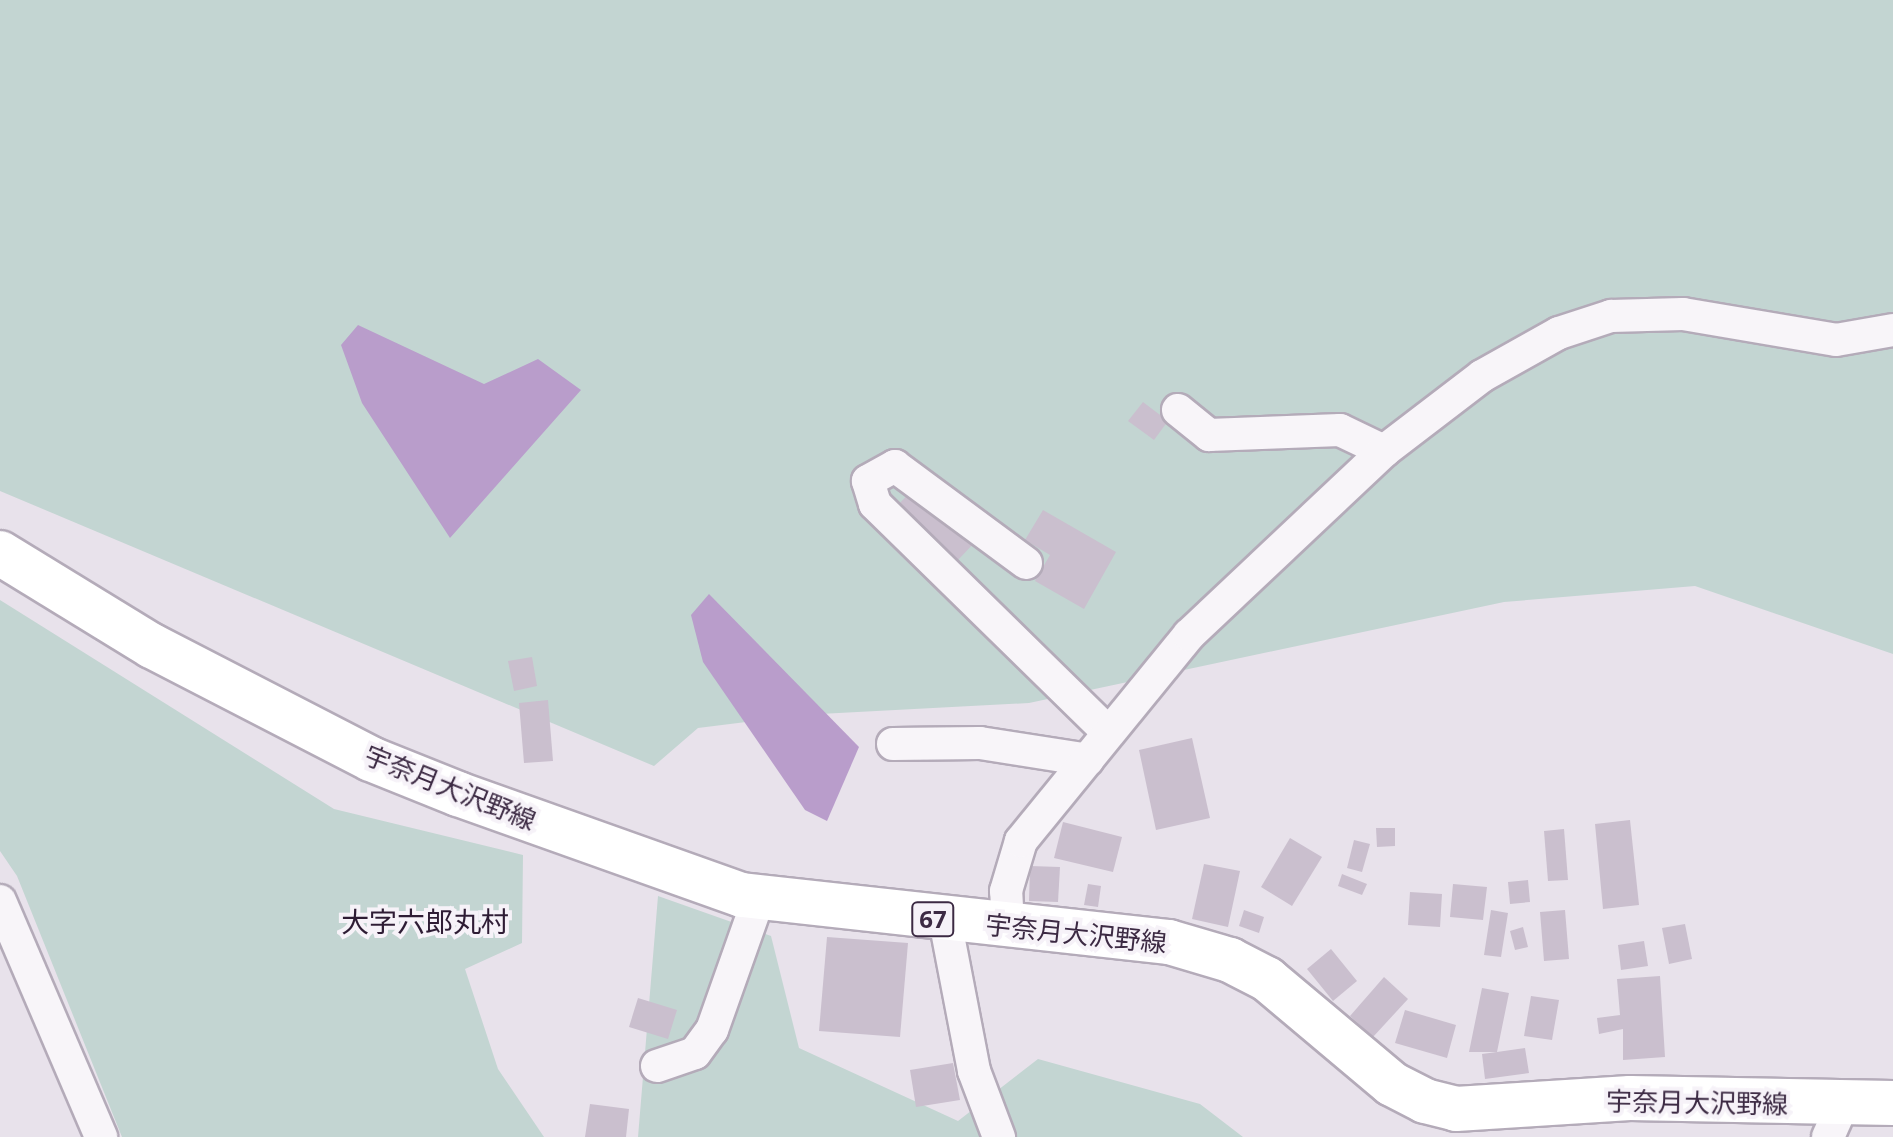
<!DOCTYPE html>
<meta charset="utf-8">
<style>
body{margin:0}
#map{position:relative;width:1893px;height:1137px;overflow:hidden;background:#e8e2eb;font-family:"Open Sans","Noto Sans JP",sans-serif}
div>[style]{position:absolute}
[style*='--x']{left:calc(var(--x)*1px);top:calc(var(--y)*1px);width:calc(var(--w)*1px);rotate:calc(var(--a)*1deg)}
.green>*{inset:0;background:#c3d5d2}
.water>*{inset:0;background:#b99dcb}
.building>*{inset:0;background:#cabfce}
.roads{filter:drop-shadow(2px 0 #b4abb9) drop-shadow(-2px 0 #b4abb9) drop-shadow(0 2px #b4abb9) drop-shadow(0 -2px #b4abb9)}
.street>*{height:32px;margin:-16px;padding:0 16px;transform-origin:16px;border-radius:16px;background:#f8f5f9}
.primary>*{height:44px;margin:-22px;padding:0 22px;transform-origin:22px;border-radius:22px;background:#fff}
span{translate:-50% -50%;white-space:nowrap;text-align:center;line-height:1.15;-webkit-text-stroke:8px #f6f2f8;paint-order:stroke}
.shield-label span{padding:2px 6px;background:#f6f2f8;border:2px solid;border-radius:6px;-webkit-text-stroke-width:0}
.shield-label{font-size:24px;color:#3c2a43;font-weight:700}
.street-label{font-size:26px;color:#3c2a43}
.neighbourhood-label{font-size:28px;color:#2e1c34}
</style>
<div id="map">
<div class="green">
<div style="clip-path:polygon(0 0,1893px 0,1893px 654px,1695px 586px,1504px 602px,1029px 703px,801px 715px,698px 728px,654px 766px,0 491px)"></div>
<div style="clip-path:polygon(0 600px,334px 809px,523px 855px,522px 943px,465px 969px,498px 1069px,544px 1137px,122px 1137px,17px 876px,0 851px)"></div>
<div style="clip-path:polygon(658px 896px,771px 936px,799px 1048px,958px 1121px,1038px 1059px,1200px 1104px,1243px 1137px,638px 1137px)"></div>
</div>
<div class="water">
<div style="clip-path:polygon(358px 325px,484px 384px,538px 359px,581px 390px,450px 538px,362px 403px,341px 345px)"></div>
<div style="clip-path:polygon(709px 594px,859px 747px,827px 821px,805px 810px,703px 662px,691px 615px)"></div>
</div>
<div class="building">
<div style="clip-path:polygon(1143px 402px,1168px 421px,1154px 440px,1128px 421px)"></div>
<div style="clip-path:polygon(915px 487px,975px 542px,958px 560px,898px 505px)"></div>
<div style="clip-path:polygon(1043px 510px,1116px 552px,1084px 609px,1035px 581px,1050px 555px,1025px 540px)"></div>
<div style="clip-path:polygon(532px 657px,537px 686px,514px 691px,508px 661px)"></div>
<div style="clip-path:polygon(548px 700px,553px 761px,524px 763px,519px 703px)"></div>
<div style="clip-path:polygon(1192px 738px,1210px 818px,1156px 830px,1139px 750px)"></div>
<div style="clip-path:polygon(1630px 820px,1639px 905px,1603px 909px,1595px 824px)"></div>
<div style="clip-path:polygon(1063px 822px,1122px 837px,1113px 872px,1054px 858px)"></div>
<div style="clip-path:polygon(1376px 828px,1395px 828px,1395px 846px,1377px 847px)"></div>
<div style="clip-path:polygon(1564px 829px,1568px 880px,1548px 881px,1544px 831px)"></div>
<div style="clip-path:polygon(1290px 838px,1322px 857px,1292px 906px,1261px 887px)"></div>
<div style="clip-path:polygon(1354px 840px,1370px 844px,1362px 872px,1347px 868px)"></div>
<div style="clip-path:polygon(1204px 864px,1240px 871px,1228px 927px,1192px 919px)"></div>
<div style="clip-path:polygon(1030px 866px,1060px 867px,1058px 902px,1029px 901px)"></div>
<div style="clip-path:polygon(1342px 874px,1367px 884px,1362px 895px,1338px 886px)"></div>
<div style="clip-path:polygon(1528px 880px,1530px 902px,1510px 904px,1508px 882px)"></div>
<div style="clip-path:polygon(1088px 884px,1101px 886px,1098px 907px,1084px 905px)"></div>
<div style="clip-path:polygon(1453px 884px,1487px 887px,1483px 920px,1450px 917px)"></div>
<div style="clip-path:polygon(1410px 892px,1442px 894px,1440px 927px,1408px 925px)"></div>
<div style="clip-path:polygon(1244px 910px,1264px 917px,1259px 933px,1239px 926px)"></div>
<div style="clip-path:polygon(1491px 910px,1508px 913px,1501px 957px,1484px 955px)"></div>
<div style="clip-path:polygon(1565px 910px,1569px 959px,1544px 961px,1540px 912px)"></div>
<div style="clip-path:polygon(1685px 924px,1692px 959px,1669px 964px,1662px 928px)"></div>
<div style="clip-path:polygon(1523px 927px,1528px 947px,1515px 950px,1510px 931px)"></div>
<div style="clip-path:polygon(827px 937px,908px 943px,900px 1037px,819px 1031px)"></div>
<div style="clip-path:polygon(1644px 941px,1648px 966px,1621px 970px,1618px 945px)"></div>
<div style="clip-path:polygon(1331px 949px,1357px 981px,1333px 1001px,1307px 969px)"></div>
<div style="clip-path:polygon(1660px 976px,1665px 1057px,1623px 1060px,1623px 1029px,1599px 1034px,1597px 1018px,1620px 1015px,1617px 979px)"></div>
<div style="clip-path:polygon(1384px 977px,1408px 999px,1373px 1037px,1350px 1016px)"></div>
<div style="clip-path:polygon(1482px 988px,1509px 993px,1497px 1052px,1525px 1048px,1529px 1073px,1485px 1079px,1482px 1054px,1497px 1052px,1469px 1052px)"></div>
<div style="clip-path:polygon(1531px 996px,1559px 1000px,1552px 1040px,1524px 1036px)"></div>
<div style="clip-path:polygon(638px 998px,677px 1010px,668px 1039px,629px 1027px)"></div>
<div style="clip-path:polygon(1405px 1010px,1456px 1025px,1447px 1058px,1395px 1043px)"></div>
<div style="clip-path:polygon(953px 1063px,960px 1100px,916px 1107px,910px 1070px)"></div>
<div style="clip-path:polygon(590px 1104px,629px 1109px,626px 1137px,585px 1137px)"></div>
</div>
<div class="roads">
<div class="street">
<div style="--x:1178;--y:410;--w:40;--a:39"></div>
<div style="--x:1209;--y:435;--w:131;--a:-2.2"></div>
<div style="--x:1340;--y:430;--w:49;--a:25.5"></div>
<div style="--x:1026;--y:563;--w:163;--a:-143.5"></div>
<div style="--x:895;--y:466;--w:31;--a:151"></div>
<div style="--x:868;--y:481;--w:24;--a:73"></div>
<div style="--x:875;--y:504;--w:325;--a:44.4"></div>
<div style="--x:893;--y:744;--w:87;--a:-0.7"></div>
<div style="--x:980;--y:743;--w:109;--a:8.9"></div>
<div style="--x:0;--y:901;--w:257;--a:66.8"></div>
<div style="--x:945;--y:920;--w:154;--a:79.1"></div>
<div style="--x:974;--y:1071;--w:71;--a:69.3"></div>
<div style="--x:1008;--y:926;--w:35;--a:-93"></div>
<div style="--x:1006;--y:891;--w:52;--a:-73.3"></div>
<div style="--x:1021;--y:841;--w:266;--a:-50.8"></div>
<div style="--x:1189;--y:635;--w:268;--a:-43.3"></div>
<div style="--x:1384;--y:451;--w:123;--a:-37.4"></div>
<div style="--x:1482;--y:376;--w:88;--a:-29.2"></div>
<div style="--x:1559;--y:333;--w:55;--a:-18.1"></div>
<div style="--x:1611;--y:316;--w:72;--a:-1.6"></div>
<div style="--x:1683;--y:314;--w:155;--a:9.6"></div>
<div style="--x:1836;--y:340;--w:58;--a:-10"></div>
<div style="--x:657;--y:1066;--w:40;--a:-18.9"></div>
<div style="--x:695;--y:1053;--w:29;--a:-54"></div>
<div style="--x:712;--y:1030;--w:141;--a:-70.5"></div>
<div style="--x:1828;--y:1137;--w:36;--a:-66"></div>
</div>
<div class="primary">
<div style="--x:0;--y:553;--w:178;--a:31.5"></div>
<div style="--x:152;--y:646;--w:246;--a:27.3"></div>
<div style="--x:371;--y:759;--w:94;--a:21.9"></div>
<div style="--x:458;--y:794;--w:301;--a:19.6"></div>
<div style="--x:742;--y:895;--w:430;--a:6.3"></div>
<div style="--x:1169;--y:942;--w:64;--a:16.4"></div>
<div style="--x:1230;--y:960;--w:42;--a:27.2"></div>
<div style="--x:1267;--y:979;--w:163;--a:40"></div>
<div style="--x:1392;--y:1084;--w:37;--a:27"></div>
<div style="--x:1425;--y:1101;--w:32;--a:14"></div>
<div style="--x:1456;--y:1109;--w:174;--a:-3.6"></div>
<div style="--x:1630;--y:1098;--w:263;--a:1.1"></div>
</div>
</div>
<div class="shield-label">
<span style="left:933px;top:919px">67</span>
</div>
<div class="street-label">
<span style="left:450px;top:788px;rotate:22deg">宇奈月大沢野線</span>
<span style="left:1076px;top:934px;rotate:6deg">宇奈月大沢野線</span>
<span style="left:1697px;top:1103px;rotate:1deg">宇奈月大沢野線</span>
</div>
<div class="neighbourhood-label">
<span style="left:425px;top:921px">大字六郎丸村</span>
</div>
</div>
